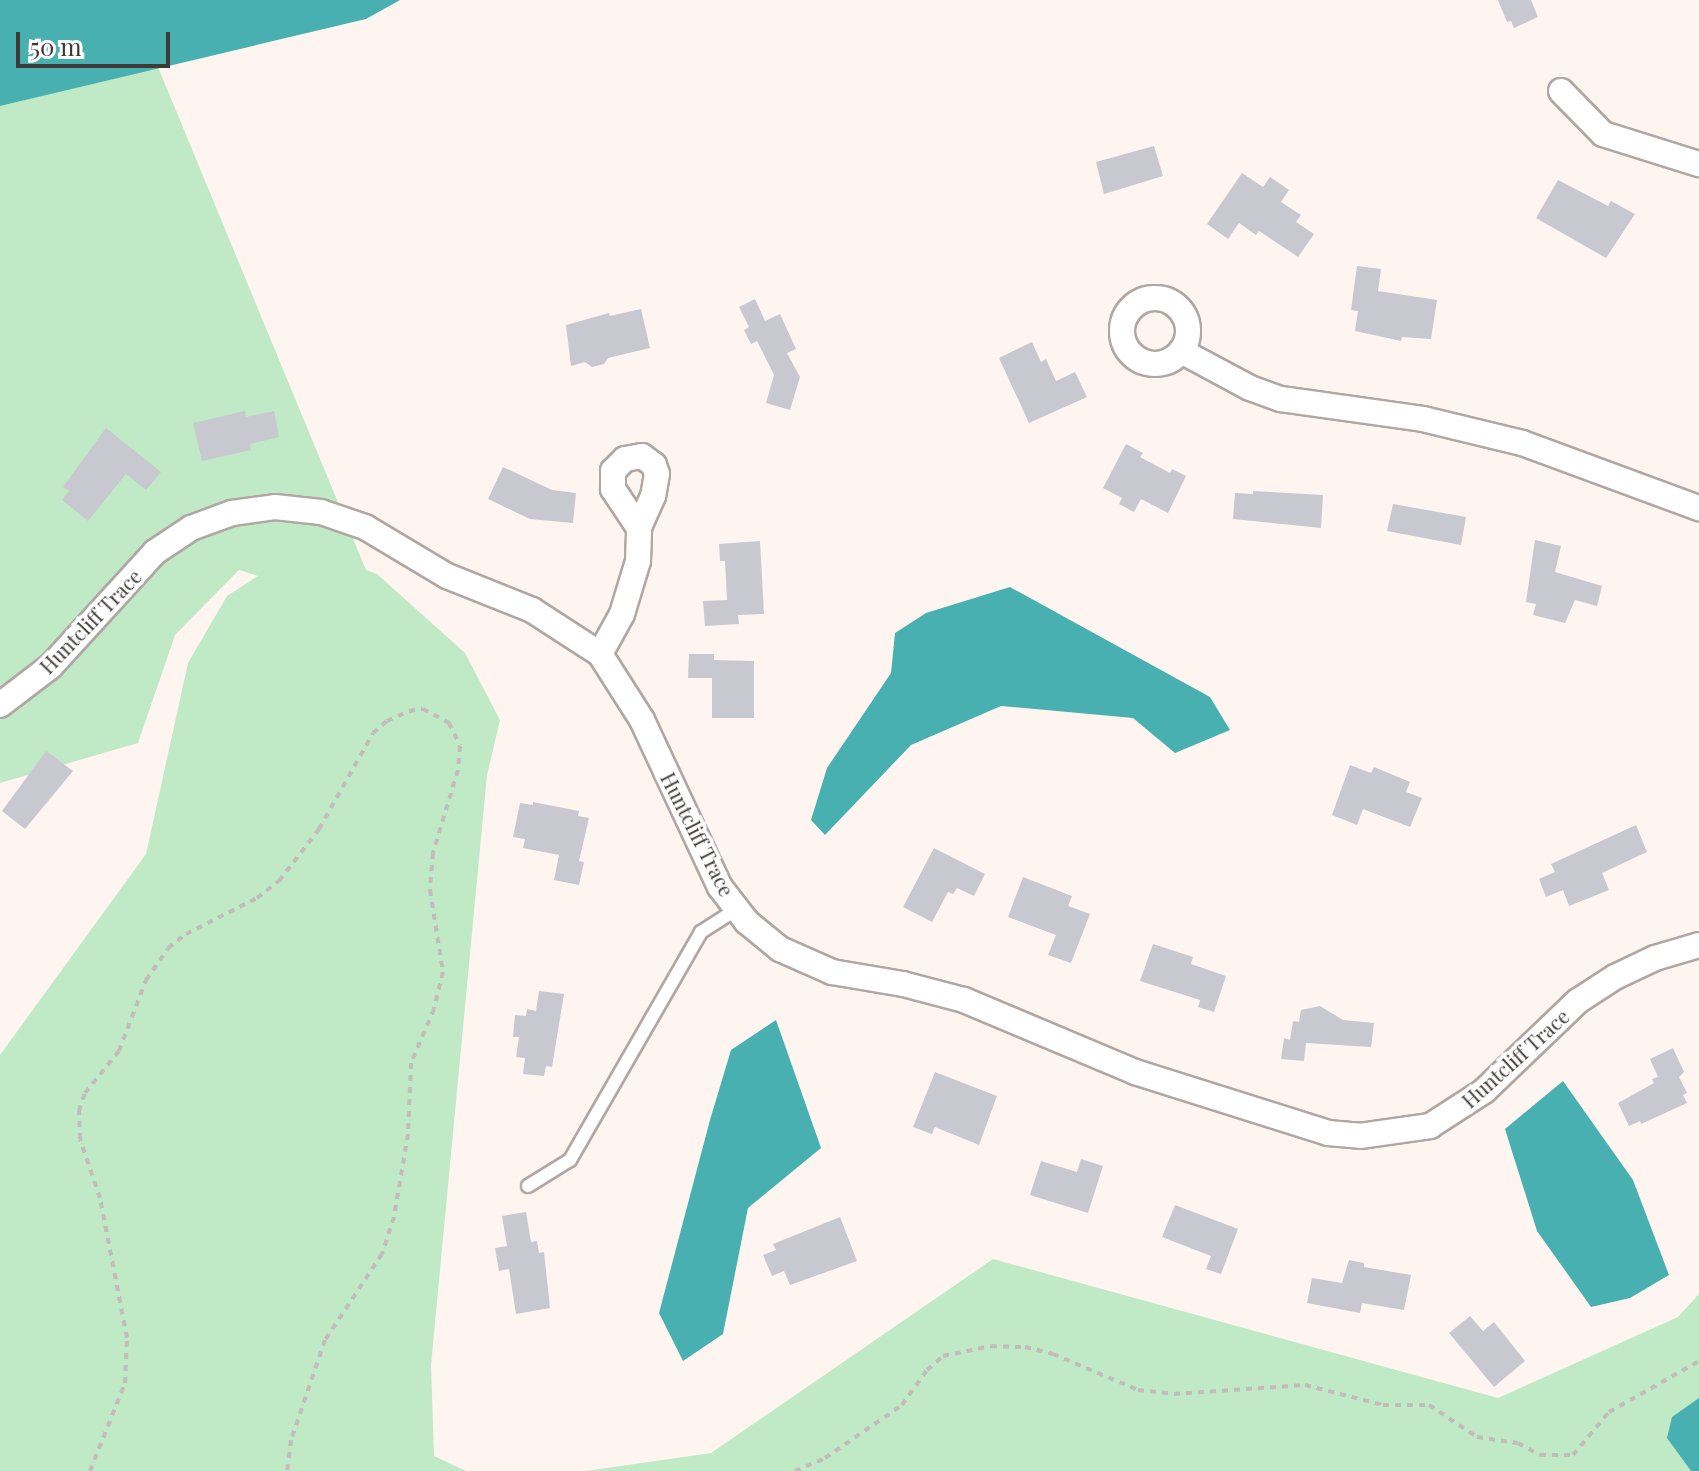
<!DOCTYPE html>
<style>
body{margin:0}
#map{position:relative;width:1699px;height:1471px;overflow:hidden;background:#fef5f0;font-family:"Playfair Display",serif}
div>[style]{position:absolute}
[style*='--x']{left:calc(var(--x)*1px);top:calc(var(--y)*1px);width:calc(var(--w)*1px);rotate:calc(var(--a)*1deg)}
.green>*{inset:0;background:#c0e9c6}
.water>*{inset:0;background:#49b0b1}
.building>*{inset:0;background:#c8c8d0}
.path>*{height:4px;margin-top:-2px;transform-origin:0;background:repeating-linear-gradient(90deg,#c3bcb8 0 6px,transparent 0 12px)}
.roads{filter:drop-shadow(2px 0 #b0a7a3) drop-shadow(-2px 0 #b0a7a3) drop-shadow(0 2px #b0a7a3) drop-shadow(0 -2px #b0a7a3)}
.service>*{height:12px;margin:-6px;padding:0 6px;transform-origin:6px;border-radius:6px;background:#fff}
.minor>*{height:24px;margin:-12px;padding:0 12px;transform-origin:12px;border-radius:12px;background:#fff}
.minor>.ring{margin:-12px;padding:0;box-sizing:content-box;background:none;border:24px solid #fff;border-radius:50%}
span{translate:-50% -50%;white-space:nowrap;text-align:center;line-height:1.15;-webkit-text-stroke:7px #fff;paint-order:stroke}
.street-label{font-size:20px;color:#3d3a38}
.scale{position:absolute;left:16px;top:32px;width:154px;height:36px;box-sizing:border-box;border:4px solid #3d3a38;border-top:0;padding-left:10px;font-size:24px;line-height:28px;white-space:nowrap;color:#3d3a38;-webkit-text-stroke:6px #fff;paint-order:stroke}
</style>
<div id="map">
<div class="green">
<div style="clip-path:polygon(158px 67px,366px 570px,377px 574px,465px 653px,500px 720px,487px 775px,431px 1365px,434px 1456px,466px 1471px,0 1471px,0 1055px,146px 854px,188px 663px,227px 596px,258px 576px,239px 570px,175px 635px,138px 743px,0 783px,0 106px)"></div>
<div style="clip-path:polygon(993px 1259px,1498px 1398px,1678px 1317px,1699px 1294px,1699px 1471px,586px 1471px,711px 1453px)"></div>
</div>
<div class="water">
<div style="clip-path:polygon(0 0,400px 0,366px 19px,0 106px)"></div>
<div style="clip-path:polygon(1010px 587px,1210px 697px,1230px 730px,1175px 753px,1133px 718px,1001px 706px,911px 745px,825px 835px,811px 820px,827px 768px,891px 673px,895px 633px,926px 613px)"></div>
<div style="clip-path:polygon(776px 1020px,821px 1148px,748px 1208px,723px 1334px,683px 1361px,659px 1313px,710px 1120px,731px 1050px)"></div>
<div style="clip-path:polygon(1563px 1081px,1633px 1180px,1669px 1275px,1630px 1298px,1591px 1307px,1537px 1231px,1505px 1129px)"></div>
<div style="clip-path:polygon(1699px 1398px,1699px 1471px,1691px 1471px,1667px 1438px,1672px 1417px)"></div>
</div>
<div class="building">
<div style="clip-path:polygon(1498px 0,1531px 0,1538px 17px,1514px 28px,1511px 21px,1507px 22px)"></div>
<div style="clip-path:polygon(1154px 146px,1163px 176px,1104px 194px,1096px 162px)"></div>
<div style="clip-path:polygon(1242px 173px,1263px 187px,1270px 177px,1289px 190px,1281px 202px,1301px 215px,1296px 222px,1314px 234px,1298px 257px,1259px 231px,1256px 235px,1239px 223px,1228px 239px,1207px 224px)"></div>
<div style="clip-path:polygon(1558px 180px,1608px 206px,1611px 201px,1635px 214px,1606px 258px,1536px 218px)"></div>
<div style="clip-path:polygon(1357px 266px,1381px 269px,1378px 291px,1437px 300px,1431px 339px,1402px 337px,1401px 341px,1355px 331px,1358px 311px,1351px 310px)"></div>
<div style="clip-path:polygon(755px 299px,765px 321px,780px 314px,796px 349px,787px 353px,800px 377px,790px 410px,766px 403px,774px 375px,757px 341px,751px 344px,744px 330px,749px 327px,739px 307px)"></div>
<div style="clip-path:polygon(641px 309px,650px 348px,608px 358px,604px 364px,592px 367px,585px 362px,571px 366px,566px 325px,609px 313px,610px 316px)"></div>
<div style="clip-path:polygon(1032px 342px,1041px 362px,1046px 359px,1056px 381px,1075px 372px,1087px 397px,1029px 423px,999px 358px)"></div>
<div style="clip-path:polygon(245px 411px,246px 417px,274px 411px,279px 437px,250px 444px,251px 450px,202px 461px,193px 423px)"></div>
<div style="clip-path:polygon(106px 428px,161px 472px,146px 490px,126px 474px,88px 521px,62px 500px,69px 491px,63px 487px)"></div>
<div style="clip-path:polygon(1126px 444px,1143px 453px,1140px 457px,1170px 473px,1172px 469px,1186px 476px,1168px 513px,1141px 499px,1134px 512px,1119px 504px,1122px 498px,1103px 488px)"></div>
<div style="clip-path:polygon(503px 467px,552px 490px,576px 493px,573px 523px,530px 519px,488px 499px)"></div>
<div style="clip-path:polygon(1253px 491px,1323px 495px,1321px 528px,1233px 519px,1235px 493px,1253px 494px)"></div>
<div style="clip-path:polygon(1393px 504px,1466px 517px,1461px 545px,1387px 531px)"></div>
<div style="clip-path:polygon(1535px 540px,1561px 546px,1555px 572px,1602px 586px,1597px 606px,1575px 600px,1565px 623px,1533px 615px,1536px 604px,1526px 602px)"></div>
<div style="clip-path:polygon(760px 541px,764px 614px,738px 615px,739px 624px,705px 626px,703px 601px,727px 600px,725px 561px,720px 561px,719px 544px)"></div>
<div style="clip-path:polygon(689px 654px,714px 654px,714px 660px,754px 661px,754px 718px,712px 718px,712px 678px,688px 678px)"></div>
<div style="clip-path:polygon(46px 751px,73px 771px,25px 829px,2px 811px)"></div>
<div style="clip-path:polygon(1350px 765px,1371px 773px,1374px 767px,1410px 782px,1406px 792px,1422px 798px,1410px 827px,1363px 809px,1357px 825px,1332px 815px)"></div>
<div style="clip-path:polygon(533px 802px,579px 811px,578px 816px,589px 818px,579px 861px,584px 862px,579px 885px,554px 880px,559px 855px,523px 848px,525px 839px,513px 837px,520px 803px,533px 805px)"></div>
<div style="clip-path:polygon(1636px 825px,1647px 852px,1602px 873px,1609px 890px,1569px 906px,1563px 890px,1546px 897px,1539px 879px,1555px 872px,1551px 864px)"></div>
<div style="clip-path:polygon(934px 848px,985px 874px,974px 896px,957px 888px,953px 894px,948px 892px,932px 922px,903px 907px)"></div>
<div style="clip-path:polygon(1023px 877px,1072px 896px,1068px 906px,1090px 914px,1071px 963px,1048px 955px,1056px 935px,1008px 917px)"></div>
<div style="clip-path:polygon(1153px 944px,1193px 957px,1191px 964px,1226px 976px,1214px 1012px,1198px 1007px,1200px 1000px,1140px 981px)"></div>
<div style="clip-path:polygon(539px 991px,564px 994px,552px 1067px,546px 1066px,544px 1076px,523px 1074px,525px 1058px,516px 1057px,519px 1037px,513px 1037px,515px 1015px,526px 1016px,527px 1009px,536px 1011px)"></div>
<div style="clip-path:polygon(1320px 1006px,1343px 1020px,1374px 1023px,1371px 1047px,1306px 1043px,1304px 1061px,1281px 1059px,1284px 1038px,1290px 1040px,1293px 1021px,1299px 1022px,1301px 1010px)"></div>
<div style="clip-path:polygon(1673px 1048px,1684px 1072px,1679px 1077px,1687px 1093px,1683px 1095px,1687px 1103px,1641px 1124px,1640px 1121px,1629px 1126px,1618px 1103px,1654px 1083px,1652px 1079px,1658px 1077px,1650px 1059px)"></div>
<div style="clip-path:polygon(935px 1072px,997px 1096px,979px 1145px,935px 1127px,932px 1134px,913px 1127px)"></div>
<div style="clip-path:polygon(1081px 1159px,1103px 1166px,1088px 1213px,1030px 1195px,1041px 1161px,1077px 1172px)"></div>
<div style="clip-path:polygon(1175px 1205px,1238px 1229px,1221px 1274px,1206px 1269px,1211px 1256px,1162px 1237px)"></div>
<div style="clip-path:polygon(526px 1212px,531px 1242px,537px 1241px,539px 1253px,544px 1252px,550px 1308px,516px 1314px,509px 1269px,499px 1271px,495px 1248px,507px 1246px,502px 1216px)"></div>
<div style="clip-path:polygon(840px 1217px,857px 1261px,790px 1285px,784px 1271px,772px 1276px,763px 1255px,776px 1250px,773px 1244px)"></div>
<div style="clip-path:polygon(1349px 1260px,1364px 1263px,1364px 1267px,1411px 1275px,1404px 1310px,1362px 1303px,1360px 1313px,1307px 1303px,1312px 1278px,1342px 1283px)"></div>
<div style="clip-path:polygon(1470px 1316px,1483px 1331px,1494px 1322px,1525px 1361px,1494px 1387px,1449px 1333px)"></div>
</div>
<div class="path">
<div style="--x:90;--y:1471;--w:95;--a:-68.3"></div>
<div style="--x:125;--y:1383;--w:45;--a:-87.5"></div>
<div style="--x:127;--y:1338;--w:143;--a:-100.9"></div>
<div style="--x:100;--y:1198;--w:62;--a:-108.7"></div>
<div style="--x:80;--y:1139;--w:28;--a:-92"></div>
<div style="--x:79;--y:1111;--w:19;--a:-72"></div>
<div style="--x:85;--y:1093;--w:54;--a:-51"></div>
<div style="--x:119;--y:1051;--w:76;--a:-69.2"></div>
<div style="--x:146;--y:980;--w:39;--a:-55"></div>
<div style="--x:168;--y:948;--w:23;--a:-38"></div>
<div style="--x:186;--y:934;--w:80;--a:-26.9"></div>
<div style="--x:257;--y:898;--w:28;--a:-38"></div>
<div style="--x:279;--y:881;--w:66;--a:-52.4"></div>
<div style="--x:319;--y:829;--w:110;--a:-60.6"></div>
<div style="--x:373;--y:733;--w:18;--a:-41"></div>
<div style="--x:387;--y:721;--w:24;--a:-24"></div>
<div style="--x:409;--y:711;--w:14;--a:-8"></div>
<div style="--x:423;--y:709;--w:30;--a:28"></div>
<div style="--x:449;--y:723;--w:25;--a:64"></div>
<div style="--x:460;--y:746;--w:24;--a:95"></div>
<div style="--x:458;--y:770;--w:87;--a:106.8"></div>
<div style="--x:433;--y:853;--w:37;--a:95"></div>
<div style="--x:430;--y:890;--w:83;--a:81"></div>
<div style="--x:443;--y:972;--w:38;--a:104"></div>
<div style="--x:434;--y:1009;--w:59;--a:113.1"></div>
<div style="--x:411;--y:1063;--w:71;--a:92.4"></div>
<div style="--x:408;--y:1134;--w:84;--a:99.6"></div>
<div style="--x:394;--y:1217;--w:39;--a:108"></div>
<div style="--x:382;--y:1254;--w:103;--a:123.5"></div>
<div style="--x:325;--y:1340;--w:106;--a:108.8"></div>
<div style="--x:291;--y:1440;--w:31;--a:97"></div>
<div style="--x:795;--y:1471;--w:33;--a:-23"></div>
<div style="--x:825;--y:1458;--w:93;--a:-34.5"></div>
<div style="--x:902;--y:1405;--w:43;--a:-54.5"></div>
<div style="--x:927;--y:1370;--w:21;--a:-41"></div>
<div style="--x:943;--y:1356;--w:49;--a:-11.8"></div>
<div style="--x:991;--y:1346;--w:34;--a:2"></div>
<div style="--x:1025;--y:1347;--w:29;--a:14"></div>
<div style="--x:1053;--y:1354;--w:92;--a:23"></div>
<div style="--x:1138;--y:1390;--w:36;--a:6"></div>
<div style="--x:1174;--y:1394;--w:131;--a:-3.9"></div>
<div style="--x:1305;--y:1385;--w:81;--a:14.4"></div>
<div style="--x:1383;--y:1405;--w:46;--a:0"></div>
<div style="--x:1429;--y:1405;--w:58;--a:33.7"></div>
<div style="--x:1477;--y:1437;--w:41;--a:8.3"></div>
<div style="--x:1518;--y:1443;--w:25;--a:29"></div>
<div style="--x:1540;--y:1455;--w:33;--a:0"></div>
<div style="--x:1573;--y:1455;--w:56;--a:-50.1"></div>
<div style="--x:1609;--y:1412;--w:103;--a:-29.5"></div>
</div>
<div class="roads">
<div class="service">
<div style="--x:528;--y:1186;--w:49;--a:-31.8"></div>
<div style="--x:570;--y:1160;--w:263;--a:-60.1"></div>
<div style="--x:701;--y:932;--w:43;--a:-32.6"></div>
</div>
<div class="minor">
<div style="--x:1561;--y:91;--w:60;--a:45.7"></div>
<div style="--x:1603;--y:134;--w:101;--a:17.4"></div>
<div class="ring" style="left:1122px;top:298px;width:42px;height:42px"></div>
<div style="--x:1181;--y:351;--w:78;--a:28.2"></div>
<div style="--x:1250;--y:388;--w:33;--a:20"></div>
<div style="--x:1281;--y:399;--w:143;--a:8"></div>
<div style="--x:1423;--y:419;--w:102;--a:13.6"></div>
<div style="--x:1522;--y:443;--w:189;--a:20.2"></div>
<div style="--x:600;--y:654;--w:46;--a:-61.2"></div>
<div style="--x:622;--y:614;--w:55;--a:-73.2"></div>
<div style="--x:638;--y:561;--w:33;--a:-88"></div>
<div style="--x:639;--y:528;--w:47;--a:-123.7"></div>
<div style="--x:613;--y:489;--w:18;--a:-90"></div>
<div style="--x:613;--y:471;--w:17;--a:-45"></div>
<div style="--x:625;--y:459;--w:17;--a:-10"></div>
<div style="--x:642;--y:456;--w:15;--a:37"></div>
<div style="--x:654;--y:465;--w:9;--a:72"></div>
<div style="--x:657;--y:474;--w:22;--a:100"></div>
<div style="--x:653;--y:496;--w:35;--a:114"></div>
<div style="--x:0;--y:705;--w:64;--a:-37.4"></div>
<div style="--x:51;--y:666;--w:154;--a:-47.6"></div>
<div style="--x:155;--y:552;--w:43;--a:-33.7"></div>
<div style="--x:191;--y:528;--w:44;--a:-20.1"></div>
<div style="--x:232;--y:513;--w:43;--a:-7.9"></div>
<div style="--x:275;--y:507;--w:46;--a:6.2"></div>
<div style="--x:321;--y:512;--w:46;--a:18.8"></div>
<div style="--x:365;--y:527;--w:96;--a:30.9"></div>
<div style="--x:447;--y:576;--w:92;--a:21.8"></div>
<div style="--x:532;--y:610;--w:81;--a:32.9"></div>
<div style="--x:600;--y:654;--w:78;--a:57.5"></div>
<div style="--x:642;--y:720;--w:184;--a:65"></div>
<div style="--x:720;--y:887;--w:44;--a:52.4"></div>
<div style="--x:747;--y:922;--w:43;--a:39.3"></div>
<div style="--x:780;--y:949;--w:57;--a:23.9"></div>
<div style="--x:832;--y:972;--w:72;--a:9.6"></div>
<div style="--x:903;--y:984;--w:63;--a:14.7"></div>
<div style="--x:964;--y:1000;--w:186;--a:22.8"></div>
<div style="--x:1135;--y:1072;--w:202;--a:17.5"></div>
<div style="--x:1328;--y:1133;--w:32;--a:5"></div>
<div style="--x:1360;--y:1136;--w:71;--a:-8.1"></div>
<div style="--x:1430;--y:1126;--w:64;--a:-32.9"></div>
<div style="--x:1484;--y:1091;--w:130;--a:-43.8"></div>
<div style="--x:1578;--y:1001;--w:44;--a:-33"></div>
<div style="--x:1615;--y:977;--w:44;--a:-25.4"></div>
<div style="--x:1655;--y:958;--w:46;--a:-16.5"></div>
</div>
</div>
<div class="street-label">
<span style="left:90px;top:621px;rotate:-46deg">Huntcliff Trace</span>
<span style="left:698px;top:834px;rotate:63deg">Huntcliff Trace</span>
<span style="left:1515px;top:1058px;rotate:-42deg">Huntcliff Trace</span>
</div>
<div class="scale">50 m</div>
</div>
